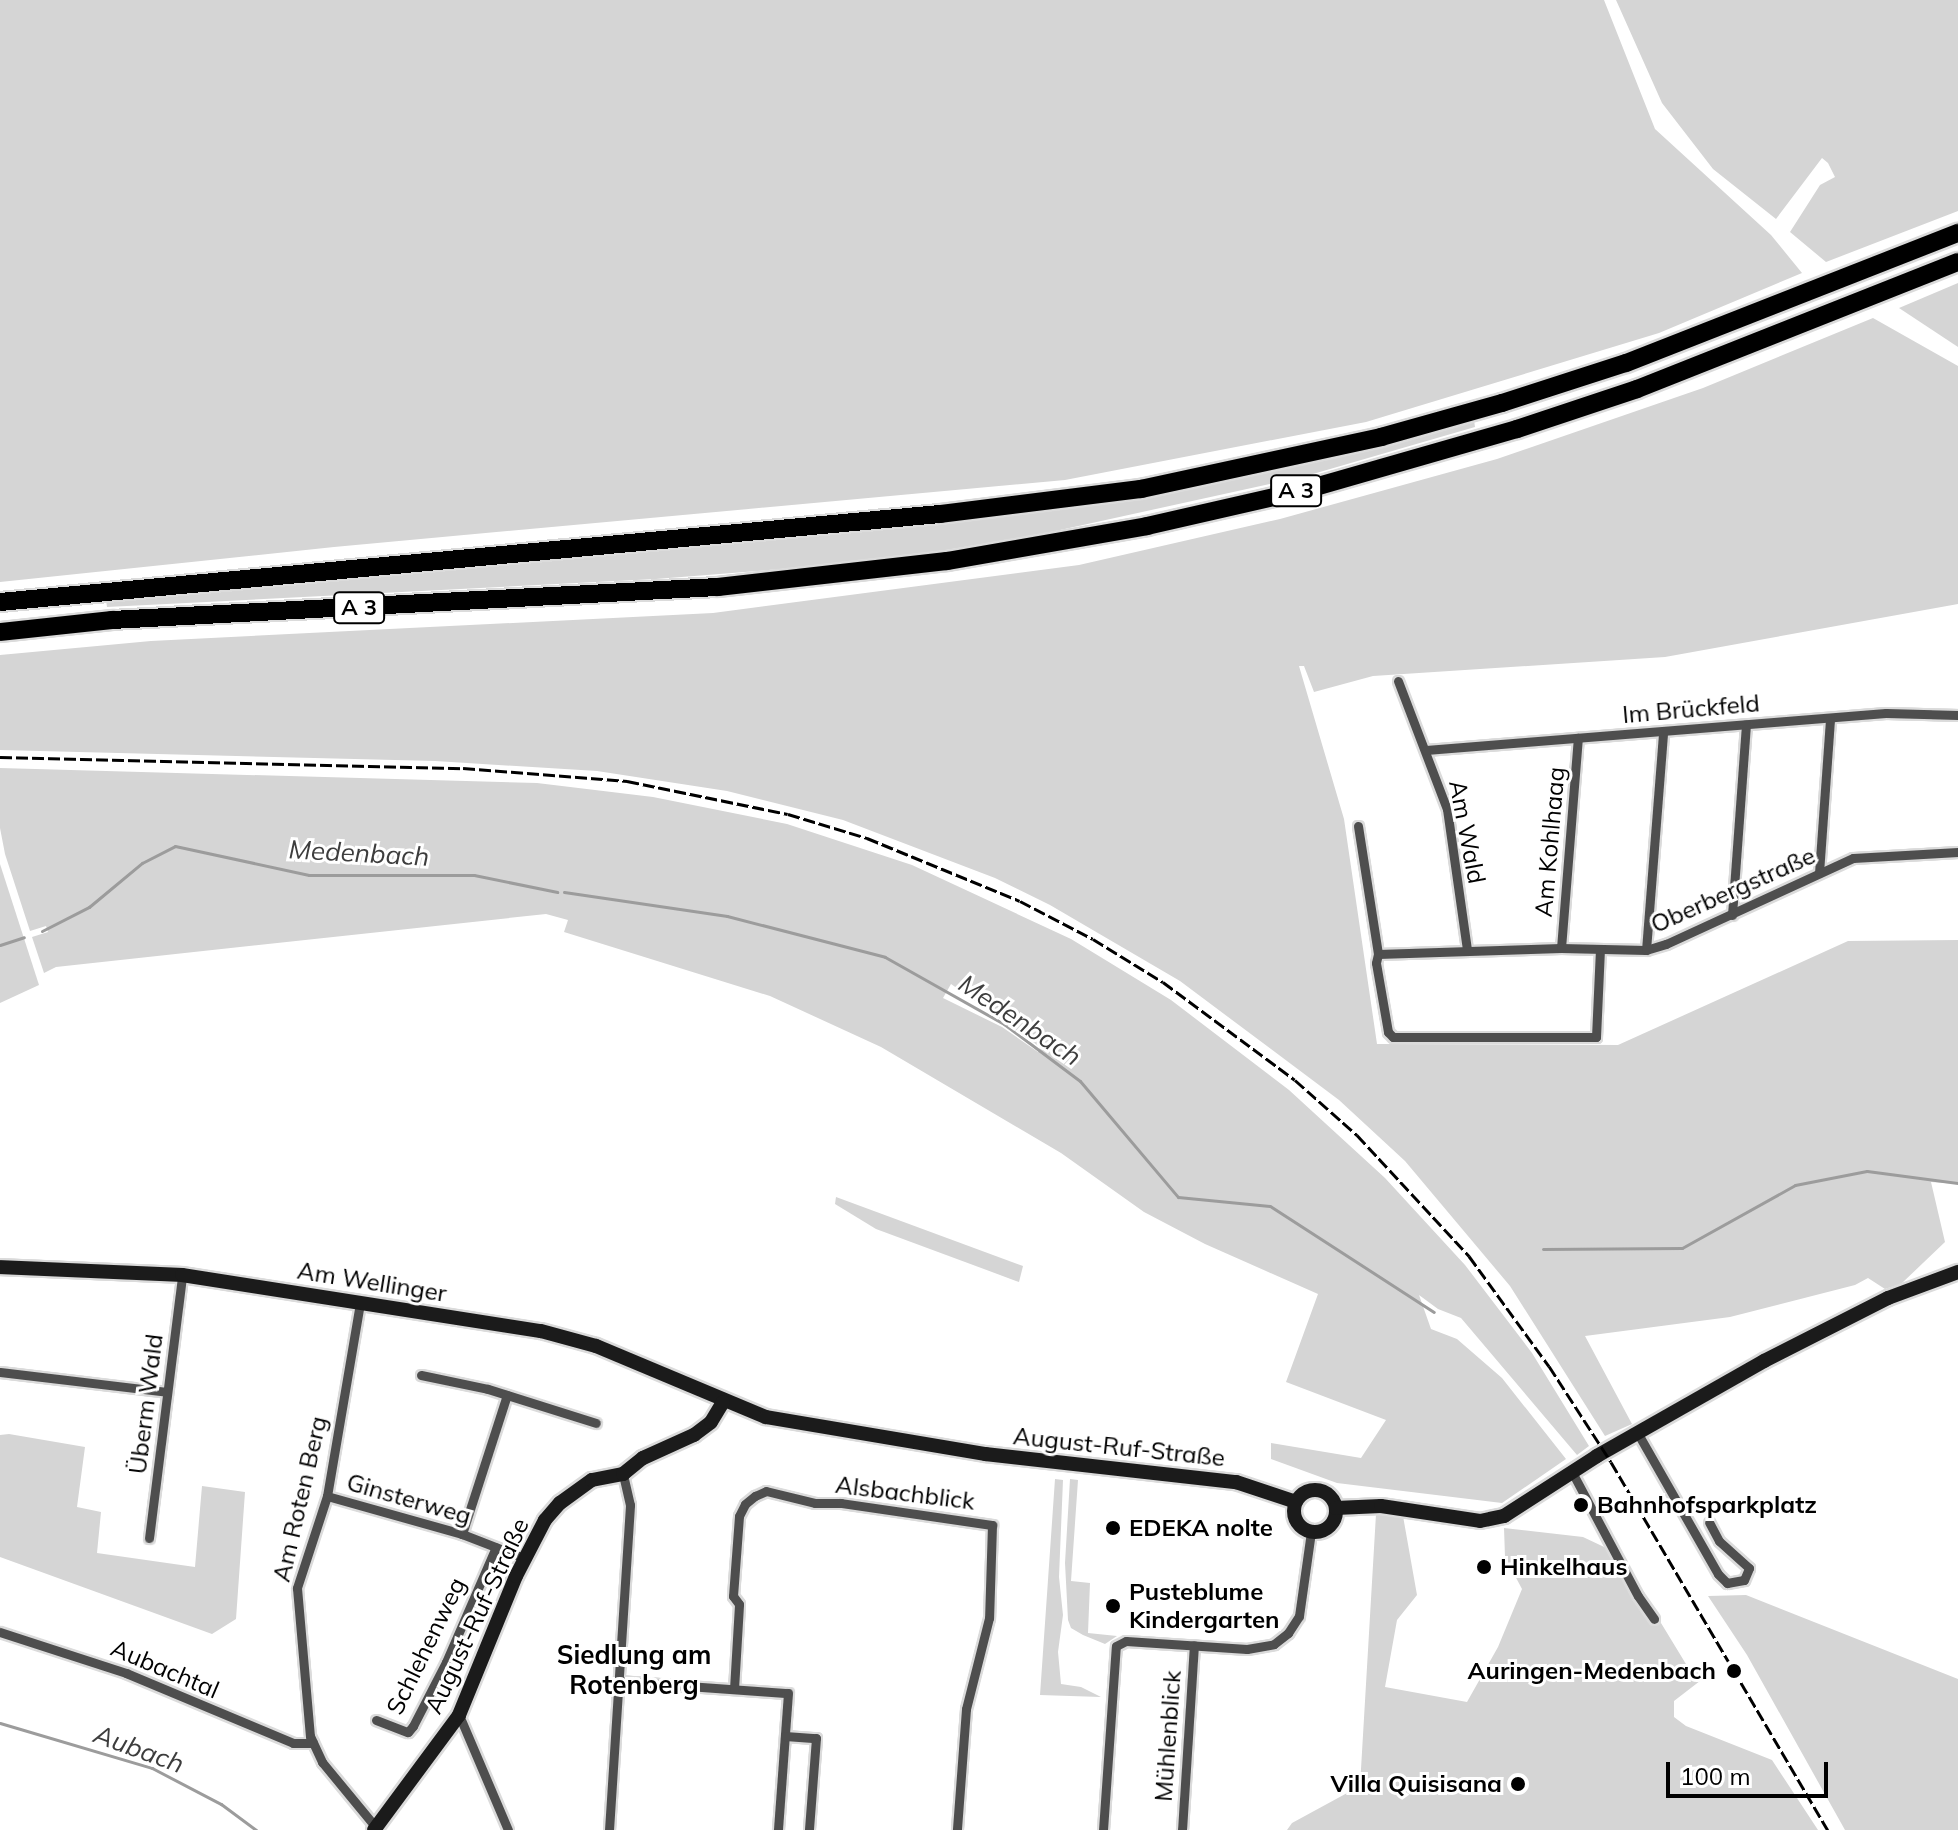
<!DOCTYPE html>
<meta charset="utf-8">
<style>
body{margin:0}
#map{position:relative;width:1958px;height:1830px;overflow:hidden;background:#fff;font-family:Mulish,sans-serif}
div>[style]{position:absolute}
[style*='--x']{left:calc(var(--x)*1px);top:calc(var(--y)*1px);width:calc(var(--w)*1px);rotate:calc(var(--a)*1deg)}
.green>*{inset:0;background:#d5d5d5}
.stream>*{height:3px;margin:-1.5px;padding:0 1.5px;transform-origin:1.5px;border-radius:1.5px;background:#9c9c9c}
.roads{filter:drop-shadow(2px 0 #dbdbdb) drop-shadow(-2px 0 #dbdbdb) drop-shadow(0 2px #dbdbdb) drop-shadow(0 -2px #dbdbdb)}
.street>*{height:9px;margin:-4.5px;padding:0 4.5px;transform-origin:4.5px;border-radius:4.5px;background:#4e4e4e}
.secondary>*{height:14px;margin:-7px;padding:0 7px;transform-origin:7px;border-radius:7px;background:#1b1b1b}
.secondary>.ring{margin:-7px;padding:0;box-sizing:content-box;background:none;border:14px solid #1b1b1b;border-radius:50%}
.highway>*{height:18px;margin:-9px;padding:0 9px;transform-origin:9px;border-radius:9px;background:#000}
.rail>*{height:3px;margin-top:-1.5px;transform-origin:0;background:repeating-linear-gradient(90deg,#000 0 12px,transparent 0 16px)}
.dots>*{width:22px;height:22px;translate:-50% -50%;box-sizing:border-box;border:4px solid #fff;border-radius:50%}
span{translate:-50% -50%;white-space:nowrap;text-align:center;line-height:1.15;-webkit-text-stroke:6px #fff;paint-order:stroke}
.shield-label span{padding:2px 6px;background:#fff;border:2px solid;border-radius:6px;-webkit-text-stroke-width:0}
.shield-label{font-size:22px;color:#000;font-weight:700}
.street-label{font-size:24px;color:#000}
.poi-label{font-size:24px;color:#000;font-weight:700}
.left{translate:0 -50%;text-align:left}
.right{translate:-100% -50%;text-align:right}
.water-label{font-size:26px;color:#3d3d3d;font-style:italic}
.neighbourhood-label{font-size:26px;color:#000;font-weight:700}
.scale{position:absolute;left:1666px;top:1762px;width:162px;height:36px;box-sizing:border-box;border:4px solid #000;border-top:0;padding-left:10px;font-size:24px;line-height:28px;white-space:nowrap;color:#000;-webkit-text-stroke:6px #fff;paint-order:stroke}
</style>
<div id="map">
<div class="green">
<div style="clip-path:polygon(0 0,1604px 0,1655px 129px,1771px 235px,1802px 273px,1659px 333px,1366px 422px,1065px 480px,334px 547px,0 582px)"></div>
<div style="clip-path:polygon(1616px 0,1958px 0,1958px 211px,1826px 262px,1790px 232px,1820px 185px,1835px 177px,1828px 163px,1822px 158px,1776px 219px,1713px 169px,1662px 103px)"></div>
<div style="clip-path:polygon(1958px 283px,1958px 347px,1899px 308px)"></div>
<div style="clip-path:polygon(1873px 318px,1958px 366px,1958px 604px,1665px 657px,1373px 676px,1314px 692px,1304px 666px,1299px 666px,1344px 819px,1377px 1044px,1618px 1045px,1848px 941px,1958px 940px,1958px 1184px,1931px 1182px,1945px 1242px,1901px 1284px,1885px 1289px,1868px 1278px,1855px 1285px,1730px 1317px,1585px 1336px,1632px 1424px,1605px 1436px,1510px 1286px,1405px 1161px,1339px 1100px,1180px 981px,1050px 905px,995px 878px,843px 820px,727px 791px,597px 771px,435px 761px,0 750px,0 655px,151px 641px,713px 613px,1079px 565px,1280px 519px,1497px 459px,1703px 388px)"></div>
<div style="clip-path:polygon(1474px 420px,1475px 427px,1306px 476px,1042px 534px,946px 550px,832px 565px,656px 579px,107px 607px,106px 600px,939px 525px,1039px 512px,1141px 496px)"></div>
<div style="clip-path:polygon(evenodd,0 768px,537px 783px,653px 797px,787px 824px,912px 865px,1071px 939px,1171px 1000px,1289px 1090px,1385px 1178px,1465px 1265px,1532px 1353px,1589px 1446px,1577px 1455px,1461px 1318px,1438px 1309px,1419px 1295px,1431px 1329px,1457px 1339px,1502px 1378px,1566px 1459px,1502px 1503px,1337px 1483px,1271px 1459px,1271px 1443px,1361px 1458px,1386px 1420px,1286px 1382px,1318px 1294px,1205px 1244px,1144px 1212px,1061px 1153px,881px 1047px,770px 996px,564px 932px,568px 920px,546px 914px,56px 967px,44px 973px,32px 937px,48px 932px,46px 926px,30px 931px,5px 854px,0 828px,0 768px,951px 984px,1040px 1047px,1038px 1052px,1002px 1027px,943px 998px,951px 984px)"></div>
<div style="clip-path:polygon(0 864px,39px 985px,0 1003px)"></div>
<div style="clip-path:polygon(836px 1197px,1023px 1266px,1019px 1282px,876px 1229px,835px 1204px)"></div>
<div style="clip-path:polygon(9px 1434px,85px 1447px,77px 1507px,101px 1512px,97px 1553px,195px 1567px,202px 1486px,245px 1492px,236px 1619px,212px 1634px,0 1557px,0 1435px)"></div>
<div style="clip-path:polygon(1055px 1479px,1063px 1480px,1059px 1577px,1063px 1615px,1058px 1652px,1061px 1684px,1081px 1687px,1101px 1697px,1040px 1695px)"></div>
<div style="clip-path:polygon(1070px 1479px,1078px 1480px,1071px 1581px,1090px 1583px,1088px 1633px,1117px 1636px,1105px 1644px,1083px 1635px,1071px 1628px,1068px 1620px,1065px 1563px)"></div>
<div style="clip-path:polygon(1376px 1514px,1403px 1516px,1417px 1595px,1397px 1620px,1385px 1687px,1467px 1702px,1498px 1647px,1522px 1589px,1505px 1557px,1504px 1528px,1583px 1537px,1619px 1554px,1689px 1669px,1709px 1674px,1674px 1701px,1674px 1717px,1686px 1726px,1772px 1760px,1818px 1830px,1287px 1830px,1292px 1823px,1360px 1786px)"></div>
<div style="clip-path:polygon(1746px 1595px,1958px 1679px,1958px 1830px,1845px 1830px,1747px 1655px,1708px 1596px)"></div>
</div>
<div class="stream">
<div style="--x:564;--y:892;--w:165;--a:8.4"></div>
<div style="--x:727;--y:916;--w:163;--a:14.5"></div>
<div style="--x:885;--y:957;--w:137;--a:29.4"></div>
<div style="--x:1004;--y:1024;--w:95;--a:36.9"></div>
<div style="--x:1080;--y:1081;--w:152;--a:49.8"></div>
<div style="--x:1178;--y:1197;--w:92;--a:5.6"></div>
<div style="--x:1270;--y:1206;--w:195;--a:32.9"></div>
<div style="--x:42;--y:931;--w:53;--a:-27.1"></div>
<div style="--x:89;--y:907;--w:69;--a:-39.7"></div>
<div style="--x:142;--y:863;--w:37;--a:-27"></div>
<div style="--x:175;--y:846;--w:137;--a:12.2"></div>
<div style="--x:309;--y:875;--w:165;--a:0"></div>
<div style="--x:474;--y:875;--w:85;--a:11.6"></div>
<div style="--x:0;--y:945;--w:25;--a:-18"></div>
<div style="--x:1543;--y:1249;--w:139;--a:-0.4"></div>
<div style="--x:1682;--y:1248;--w:129;--a:-29.1"></div>
<div style="--x:1795;--y:1185;--w:73;--a:-11"></div>
<div style="--x:1867;--y:1171;--w:92;--a:7.5"></div>
<div style="--x:0;--y:1723;--w:159;--a:16.5"></div>
<div style="--x:152;--y:1768;--w:78;--a:27.6"></div>
<div style="--x:221;--y:1804;--w:44;--a:36.6"></div>
</div>
<div class="roads">
<div class="street">
<div style="--x:1398;--y:681;--w:137;--a:69.1"></div>
<div style="--x:1447;--y:809;--w:142;--a:81.9"></div>
<div style="--x:1426;--y:750;--w:461;--a:-4.6"></div>
<div style="--x:1886;--y:713;--w:72;--a:1.6"></div>
<div style="--x:1358;--y:826;--w:130;--a:81.1"></div>
<div style="--x:1378;--y:954;--w:9;--a:103"></div>
<div style="--x:1376;--y:963;--w:70;--a:80.1"></div>
<div style="--x:1388;--y:1032;--w:7;--a:45"></div>
<div style="--x:1393;--y:1037;--w:203;--a:0"></div>
<div style="--x:1596;--y:1037;--w:88;--a:-87.4"></div>
<div style="--x:1819;--y:873;--w:155;--a:-85.9"></div>
<div style="--x:1732;--y:915;--w:191;--a:-85.8"></div>
<div style="--x:1561;--y:948;--w:211;--a:-85.4"></div>
<div style="--x:1646;--y:950;--w:219;--a:-85.5"></div>
<div style="--x:1378;--y:954;--w:183;--a:-1.9"></div>
<div style="--x:1561;--y:948;--w:85;--a:1.3"></div>
<div style="--x:1646;--y:950;--w:21;--a:-17"></div>
<div style="--x:1666;--y:944;--w:206;--a:-24.7"></div>
<div style="--x:1853;--y:858;--w:105;--a:-3.3"></div>
<div style="--x:360;--y:1303;--w:196;--a:99.7"></div>
<div style="--x:327;--y:1496;--w:97;--a:108.1"></div>
<div style="--x:297;--y:1588;--w:149;--a:85"></div>
<div style="--x:310;--y:1736;--w:29;--a:65"></div>
<div style="--x:322;--y:1762;--w:88;--a:50.5"></div>
<div style="--x:0;--y:1372;--w:168;--a:6.8"></div>
<div style="--x:421;--y:1375;--w:68;--a:11.8"></div>
<div style="--x:488;--y:1389;--w:113;--a:17.5"></div>
<div style="--x:1637;--y:1432;--w:163;--a:60.3"></div>
<div style="--x:1718;--y:1574;--w:13;--a:45"></div>
<div style="--x:1727;--y:1583;--w:17;--a:-10"></div>
<div style="--x:1744;--y:1580;--w:13;--a:-67"></div>
<div style="--x:1749;--y:1568;--w:40;--a:-138"></div>
<div style="--x:1719;--y:1541;--w:21;--a:-118"></div>
<div style="--x:1572;--y:1472;--w:140;--a:62"></div>
<div style="--x:1638;--y:1596;--w:28;--a:55"></div>
<div style="--x:327;--y:1496;--w:140;--a:15.7"></div>
<div style="--x:462;--y:1534;--w:66;--a:21.2"></div>
<div style="--x:462;--y:1534;--w:146;--a:-72.1"></div>
<div style="--x:149;--y:1538;--w:265;--a:-82.8"></div>
<div style="--x:0;--y:1632;--w:133;--a:18"></div>
<div style="--x:126;--y:1673;--w:181;--a:22.7"></div>
<div style="--x:293;--y:1743;--w:20;--a:0"></div>
<div style="--x:619;--y:1681;--w:169;--a:4.1"></div>
<div style="--x:788;--y:1693;--w:137;--a:94.2"></div>
<div style="--x:734;--y:1689;--w:85;--a:-86.6"></div>
<div style="--x:739;--y:1604;--w:10;--a:-127"></div>
<div style="--x:733;--y:1596;--w:80;--a:-85.7"></div>
<div style="--x:739;--y:1516;--w:13;--a:-63"></div>
<div style="--x:745;--y:1504;--w:13;--a:-39"></div>
<div style="--x:755;--y:1496;--w:12;--a:-24"></div>
<div style="--x:766;--y:1491;--w:50;--a:13.8"></div>
<div style="--x:815;--y:1503;--w:26;--a:0"></div>
<div style="--x:841;--y:1503;--w:153;--a:8.3"></div>
<div style="--x:992;--y:1525;--w:93;--a:91.8"></div>
<div style="--x:989;--y:1618;--w:94;--a:104.2"></div>
<div style="--x:966;--y:1709;--w:121;--a:94.3"></div>
<div style="--x:459;--y:1715;--w:125;--a:66.9"></div>
<div style="--x:376;--y:1720;--w:34;--a:21"></div>
<div style="--x:408;--y:1732;--w:8;--a:-50"></div>
<div style="--x:413;--y:1726;--w:72;--a:-62.7"></div>
<div style="--x:446;--y:1662;--w:125;--a:-66.5"></div>
<div style="--x:785;--y:1736;--w:31;--a:4"></div>
<div style="--x:816;--y:1738;--w:92;--a:94.4"></div>
<div style="--x:609;--y:1830;--w:326;--a:-86.3"></div>
<div style="--x:630;--y:1505;--w:32;--a:-103"></div>
<div style="--x:1103;--y:1830;--w:184;--a:-86"></div>
<div style="--x:1116;--y:1646;--w:11;--a:-27"></div>
<div style="--x:1126;--y:1641;--w:121;--a:3.8"></div>
<div style="--x:1247;--y:1649;--w:27;--a:-10"></div>
<div style="--x:1274;--y:1644;--w:18;--a:-38"></div>
<div style="--x:1288;--y:1633;--w:20;--a:-57"></div>
<div style="--x:1299;--y:1616;--w:85;--a:-81.9"></div>
<div style="--x:1182;--y:1830;--w:185;--a:-86.3"></div>
</div>
<div class="secondary">
<div style="--x:0;--y:1267;--w:182;--a:2.5"></div>
<div style="--x:182;--y:1275;--w:363;--a:8.9"></div>
<div style="--x:541;--y:1331;--w:57;--a:15.3"></div>
<div style="--x:596;--y:1346;--w:184;--a:22.7"></div>
<div style="--x:766;--y:1417;--w:222;--a:9.6"></div>
<div style="--x:985;--y:1454;--w:253;--a:6.4"></div>
<div style="--x:1236;--y:1482;--w:63;--a:18.4"></div>
<div class="ring" style="left:1294px;top:1490px;width:28px;height:28px"></div>
<div style="--x:1336;--y:1508;--w:45;--a:-2.5"></div>
<div style="--x:1381;--y:1506;--w:100;--a:8.6"></div>
<div style="--x:1480;--y:1521;--w:25;--a:-12"></div>
<div style="--x:1504;--y:1516;--w:111;--a:-32.8"></div>
<div style="--x:1597;--y:1456;--w:192;--a:-29.6"></div>
<div style="--x:1764;--y:1361;--w:139;--a:-26.9"></div>
<div style="--x:1888;--y:1298;--w:75;--a:-20.4"></div>
<div style="--x:374;--y:1830;--w:143;--a:-53.5"></div>
<div style="--x:459;--y:1715;--w:150;--a:-67.7"></div>
<div style="--x:516;--y:1576;--w:63;--a:-62.6"></div>
<div style="--x:545;--y:1520;--w:23;--a:-49"></div>
<div style="--x:560;--y:1503;--w:39;--a:-36"></div>
<div style="--x:592;--y:1480;--w:32;--a:-11"></div>
<div style="--x:623;--y:1474;--w:26;--a:-39"></div>
<div style="--x:643;--y:1458;--w:56;--a:-24.3"></div>
<div style="--x:694;--y:1435;--w:21;--a:-37"></div>
<div style="--x:711;--y:1422;--w:23;--a:-59"></div>
</div>
<div class="highway">
<div style="--x:0;--y:602;--w:944;--a:-5.35"></div>
<div style="--x:940;--y:514;--w:203;--a:-7.1"></div>
<div style="--x:1141;--y:489;--w:246;--a:-12.2"></div>
<div style="--x:1381;--y:437;--w:126;--a:-15.7"></div>
<div style="--x:1502;--y:403;--w:130;--a:-17.9"></div>
<div style="--x:1626;--y:363;--w:357;--a:-21.4"></div>
<div style="--x:0;--y:632;--w:113;--a:-6.1"></div>
<div style="--x:112;--y:620;--w:607;--a:-3.12"></div>
<div style="--x:718;--y:587;--w:230;--a:-6.5"></div>
<div style="--x:947;--y:561;--w:203;--a:-9.9"></div>
<div style="--x:1147;--y:526;--w:165;--a:-12.9"></div>
<div style="--x:1308;--y:489;--w:217;--a:-16"></div>
<div style="--x:1517;--y:429;--w:126;--a:-18.4"></div>
<div style="--x:1637;--y:389;--w:345;--a:-21.6"></div>
</div>
</div>
<div class="rail">
<div style="--x:0;--y:757;--w:463;--a:1.4"></div>
<div style="--x:463;--y:768;--w:165;--a:4.5"></div>
<div style="--x:627;--y:781;--w:164;--a:11.6"></div>
<div style="--x:788;--y:814;--w:83;--a:16.9"></div>
<div style="--x:867;--y:838;--w:165;--a:22.4"></div>
<div style="--x:1020;--y:901;--w:82;--a:27.5"></div>
<div style="--x:1093;--y:939;--w:82;--a:31.6"></div>
<div style="--x:1163;--y:982;--w:164;--a:36.6"></div>
<div style="--x:1295;--y:1080;--w:83;--a:41.6"></div>
<div style="--x:1357;--y:1135;--w:165;--a:47.2"></div>
<div style="--x:1469;--y:1256;--w:136;--a:54"></div>
<div style="--x:1549;--y:1366;--w:114;--a:57.1"></div>
<div style="--x:1611;--y:1462;--w:427;--a:59.5"></div>
</div>
<div class="dots">
<div style="left:1581px;top:1505px;background:#000"></div>
<div style="left:1113px;top:1528px;background:#000"></div>
<div style="left:1484px;top:1567px;background:#000"></div>
<div style="left:1113px;top:1606px;background:#000"></div>
<div style="left:1734px;top:1671px;background:#000"></div>
<div style="left:1518px;top:1784px;background:#000"></div>
</div>
<div class="shield-label">
<span style="left:1296px;top:491px">A 3</span>
<span style="left:359px;top:608px">A 3</span>
</div>
<div class="street-label">
<span style="left:1691px;top:709px;rotate:-5deg">Im Brückfeld</span>
<span style="left:1467px;top:832px;rotate:79deg">Am Wald</span>
<span style="left:1550px;top:842px;rotate:-85deg">Am Kohlhaag</span>
<span style="left:1733px;top:890px;rotate:-24deg">Oberbergstraße</span>
<span style="left:372px;top:1282px;rotate:9deg">Am Wellinger</span>
<span style="left:146px;top:1404px;rotate:-83deg">Überm Wald</span>
<span style="left:1119px;top:1447px;rotate:6deg">August-Ruf-Straße</span>
<span style="left:905px;top:1493px;rotate:7deg">Alsbachblick</span>
<span style="left:300px;top:1499px;rotate:-77deg">Am Roten Berg</span>
<span style="left:409px;top:1499px;rotate:16deg">Ginsterweg</span>
<span style="left:477px;top:1616px;rotate:-65deg">August-Ruf-Straße</span>
<span style="left:426px;top:1646px;rotate:-64deg">Schlehenweg</span>
<span style="left:165px;top:1669px;rotate:23deg">Aubachtal</span>
<span style="left:1168px;top:1736px;rotate:-86deg">Mühlenblick</span>
</div>
<div class="poi-label">
<span class="left" style="left:1597px;top:1505px">Bahnhofsparkplatz</span>
<span class="left" style="left:1129px;top:1528px">EDEKA nolte</span>
<span class="left" style="left:1500px;top:1567px">Hinkelhaus</span>
<span class="left" style="left:1129px;top:1606px">Pusteblume<br>Kindergarten</span>
<span class="right" style="left:1716px;top:1671px">Auringen-Medenbach</span>
<span class="right" style="left:1502px;top:1784px">Villa Quisisana</span>
</div>
<div class="water-label">
<span style="left:359px;top:853px;rotate:3deg">Medenbach</span>
<span style="left:1020px;top:1020px;rotate:34deg">Medenbach</span>
<span style="left:139px;top:1749px;rotate:20deg">Aubach</span>
</div>
<div class="neighbourhood-label">
<span style="left:634px;top:1670px">Siedlung am<br>Rotenberg</span>
</div>
<div class="scale">100 m</div>
</div>
